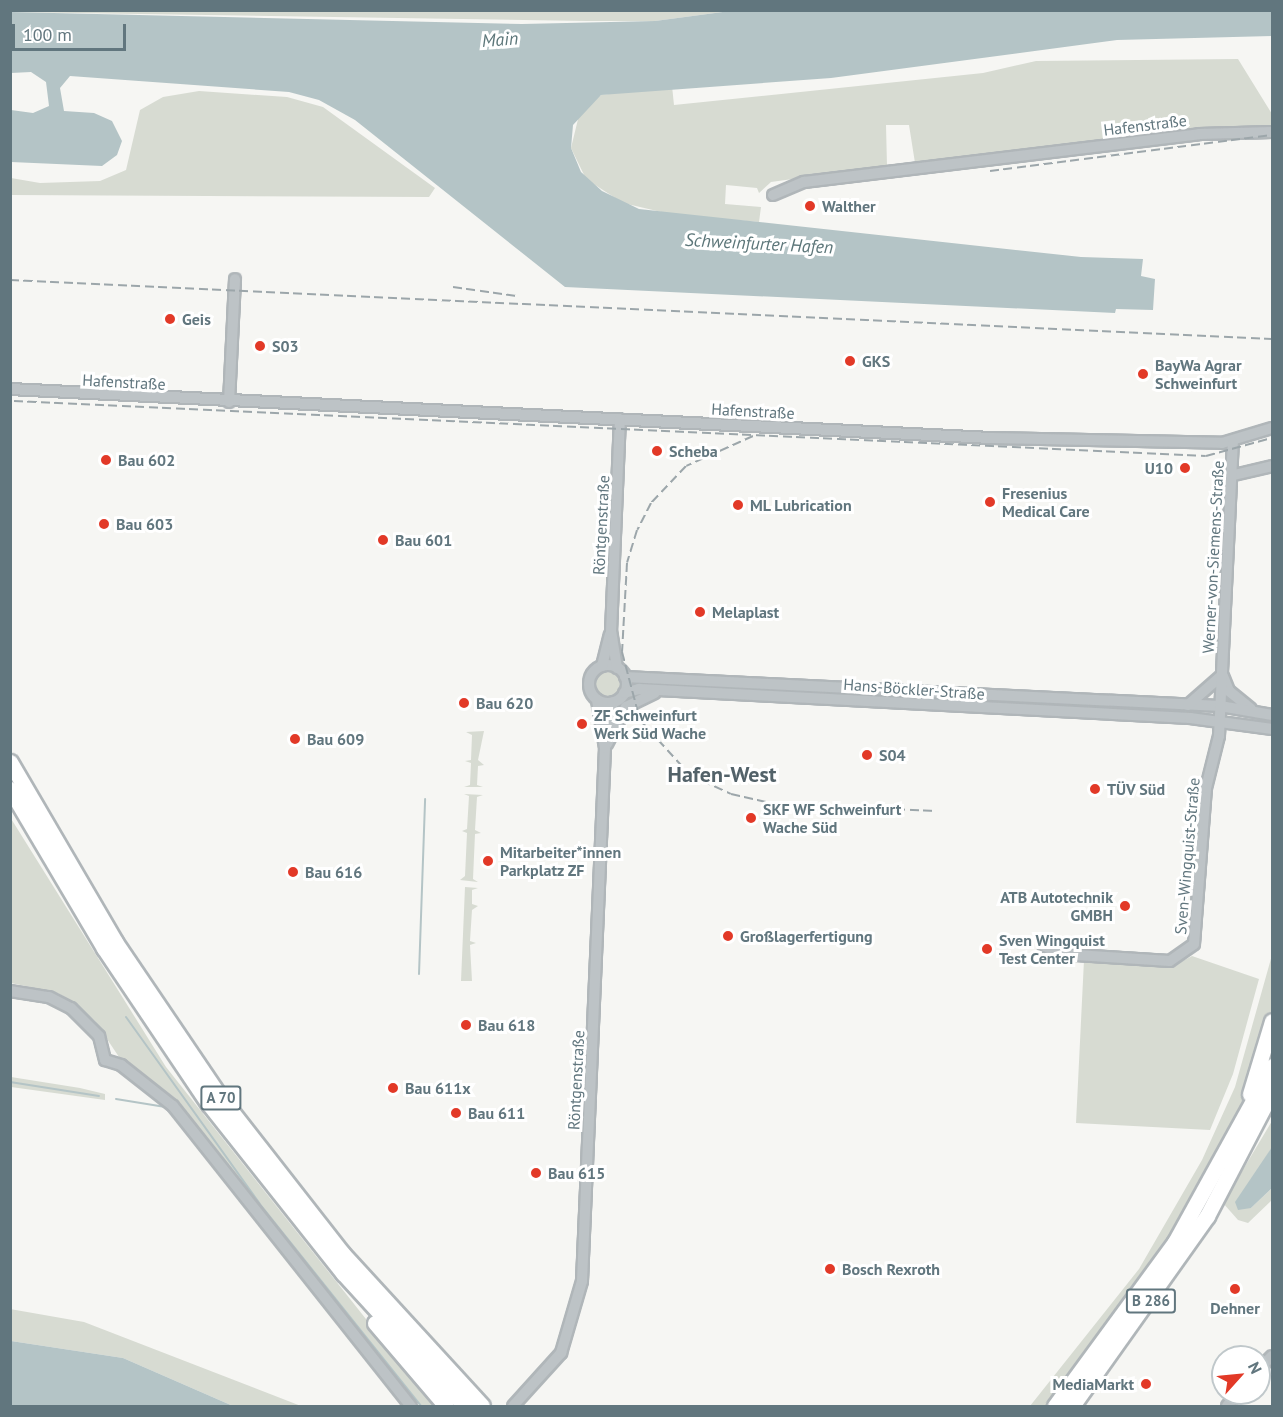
<!DOCTYPE html>
<meta charset="utf-8">
<style>
body{margin:0}
#map{position:relative;width:1283px;height:1417px;overflow:hidden;background:#f6f6f3;font-family:"PT Sans",sans-serif}
div>[style]{position:absolute}
[style*='--x']{left:calc(var(--x)*1px);top:calc(var(--y)*1px);width:calc(var(--w)*1px);rotate:calc(var(--a)*1deg)}
.green>*{inset:0;background:#d7dbd2}
.round{border-radius:50%}
.water>*{inset:0;background:#b4c4c6}
.stream>*{height:2px;margin:-1px;padding:0 1px;transform-origin:1px;border-radius:1px;background:#b4c4c6}
.roads{filter:drop-shadow(2px 0 #b0b6b9) drop-shadow(-2px 0 #b0b6b9) drop-shadow(0 2px #b0b6b9) drop-shadow(0 -2px #b0b6b9)}
.minor>*{height:10px;margin:-5px;padding:0 5px;transform-origin:5px;border-radius:5px;background:#bdc3c6}
.minor>.ring{margin:-5px;padding:0;box-sizing:content-box;background:none;border:10px solid #bdc3c6;border-radius:50%}
.highway>*{height:15px;margin:-7.5px;padding:0 7.5px;transform-origin:7.5px;border-radius:7.5px;background:#fff}
.rail>*{height:2px;margin-top:-1px;transform-origin:0;background:repeating-linear-gradient(90deg,#9ca6aa 0 9px,transparent 0 13.5px)}
.dots>*{width:16px;height:16px;translate:-50% -50%;box-sizing:border-box;border:3px solid #fff;border-radius:50%}
span{translate:-50% -50%;white-space:nowrap;text-align:center;line-height:1.15;-webkit-text-stroke:6px #fff;paint-order:stroke}
.shield-label span{padding:2px 4px;background:#fff;border:2px solid;border-radius:4px;-webkit-text-stroke-width:0}
.shield-label{font-size:15px;color:#61767e;font-weight:700}
.street-label{font-size:16px;color:#61767e}
.poi-label{font-size:16px;color:#61767e;font-weight:700}
.left{translate:0 -50%;text-align:left}
.right{translate:-100% -50%;text-align:right}
.water-label{font-size:18px;color:#5c7679;font-style:italic}
.district-label{font-size:22px;color:#536269;font-weight:700}
.frame{position:absolute;inset:0;border:12px solid #61767e;pointer-events:none}
.north{position:absolute;left:1211px;top:1345px;width:60px;height:60px;box-sizing:border-box;background:#fff;border:2px solid #c0c8cb;border-radius:50%;rotate:63deg;font-size:16px;font-weight:700;line-height:24px;text-align:center;color:#61767e}
.north::after{content:'';display:block;margin:auto;width:21px;height:27px;background:#e23927;clip-path:polygon(50% 0,100% 100%,50% 72%,0 100%)}
.scale{position:absolute;left:12px;top:24px;width:114px;height:27px;box-sizing:border-box;border:3px solid #61767e;border-top:0;padding-left:8px;font-size:18px;line-height:21px;white-space:nowrap;color:#61767e;-webkit-text-stroke:4px #fff;paint-order:stroke}
</style>
<div id="map">
<div class="green">
<div style="clip-path:polygon(730px 11px,655px 21px,587px 21px,11px 12px)"></div>
<div style="clip-path:polygon(1238px 59px,1272px 114px,1272px 127px,1198px 130px,915px 163px,909px 125px,886px 125px,887px 166px,771px 182px,759px 193px,757px 188px,726px 185px,725px 204px,761px 207px,759px 222px,674px 215px,623px 203px,586px 179px,571px 148px,580px 111px,601px 95px,672px 86px,674px 105px,983px 73px,1036px 61px)"></div>
<div style="clip-path:polygon(199px 91px,287px 97px,323px 107px,435px 188px,429px 197px,11px 195px,11px 178px,40px 183px,100px 181px,126px 170px,140px 110px,163px 97px)"></div>
<div class="round" style="left:596px;top:672px;width:24px;height:24px"></div>
<div style="clip-path:polygon(484px 731px,478px 760px,484px 765px,478px 766px,477px 785px,483px 787px,464px 787px,470px 785px,471px 763px,465px 761px,471px 760px,472px 735px,466px 732px)"></div>
<div style="clip-path:polygon(464px 794px,483px 795px,477px 797px,475px 830px,481px 833px,475px 834px,473px 879px,478px 882px,460px 880px,465px 876px,467px 833px,462px 831px,467px 829px,469px 796px)"></div>
<div style="clip-path:polygon(10px 817px,166px 1067px,435px 1406px,420px 1406px,171px 1095px,175px 1102px,121px 1060px,95px 1021px,73px 1002px,58px 993px,11px 983px)"></div>
<div style="clip-path:polygon(465px 887px,478px 888px,472px 890px,472px 904px,478px 906px,472px 910px,470px 941px,476px 943px,470px 945px,472px 981px,461px 981px)"></div>
<div style="clip-path:polygon(1272px 955px,1272px 1013px,1241px 1108px,1157px 1260px,1047px 1406px,1030px 1406px,1139px 1269px,1202px 1160px,1235px 1087px)"></div>
<div style="clip-path:polygon(1192px 956px,1259px 979px,1233px 1074px,1210px 1130px,1076px 1123px,1084px 960px,1177px 964px)"></div>
<div style="clip-path:polygon(11px 1077px,80px 1088px,105px 1094px,105px 1100px,11px 1087px)"></div>
<div style="clip-path:polygon(1272px 1121px,1272px 1147px,1243px 1196px,1251px 1208px,1272px 1188px,1272px 1200px,1248px 1223px,1238px 1220px,1223px 1203px)"></div>
<div style="clip-path:polygon(10px 1309px,84px 1322px,301px 1406px,233px 1406px,123px 1358px,11px 1341px)"></div>
</div>
<div class="water">
<div style="clip-path:polygon(730px 11px,1272px 10px,1272px 36px,1117px 40px,831px 78px,601px 95px,573px 125px,571px 148px,581px 172px,602px 191px,639px 209px,1081px 257px,1143px 259px,1141px 276px,1155px 279px,1153px 310px,1116px 309px,1115px 313px,565px 287px,355px 120px,319px 100px,289px 92px,70px 76px,60px 88px,64px 111px,94px 113px,112px 121px,122px 141px,117px 155px,102px 166px,11px 162px,11px 110px,33px 113px,49px 106px,46px 82px,31px 72px,11px 73px,11px 12px,522px 24px,655px 21px)"></div>
<div style="clip-path:polygon(1272px 1147px,1272px 1188px,1251px 1208px,1238px 1210px,1235px 1202px)"></div>
<div style="clip-path:polygon(11px 1341px,123px 1358px,233px 1406px,11px 1406px)"></div>
</div>
<div class="stream">
<div style="--x:419;--y:974;--w:175;--a:-88"></div>
<div style="--x:126;--y:1017;--w:229;--a:54.4"></div>
<div style="--x:259;--y:1203;--w:260;--a:51.4"></div>
<div style="--x:10;--y:1082;--w:90;--a:8.9"></div>
<div style="--x:116;--y:1099;--w:50;--a:9.3"></div>
</div>
<div class="roads">
<div class="minor">
<div style="--x:773;--y:195;--w:34;--a:-23"></div>
<div style="--x:804;--y:182;--w:398;--a:-6.9"></div>
<div style="--x:1199;--y:134;--w:73;--a:-1.6"></div>
<div style="--x:10;--y:389;--w:983;--a:2.86"></div>
<div style="--x:992;--y:438;--w:230;--a:1.2"></div>
<div style="--x:1222;--y:443;--w:52;--a:-16.7"></div>
<div style="--x:229;--y:402;--w:123;--a:-87.2"></div>
<div style="--x:1234;--y:475;--w:39;--a:-13"></div>
<div class="ring" style="left:589px;top:665px;width:28px;height:28px"></div>
<div style="--x:602;--y:666;--w:32;--a:-76"></div>
<div style="--x:617;--y:668;--w:36;--a:-99"></div>
<div style="--x:611;--y:632;--w:213;--a:-87.6"></div>
<div style="--x:1223;--y:676;--w:16;--a:68"></div>
<div style="--x:1229;--y:691;--w:28;--a:39"></div>
<div style="--x:625;--y:677;--w:596;--a:2.79"></div>
<div style="--x:1220;--y:706;--w:53;--a:9.8"></div>
<div style="--x:624;--y:693;--w:16;--a:-15"></div>
<div style="--x:639;--y:689;--w:552;--a:3.01"></div>
<div style="--x:1190;--y:718;--w:83;--a:7.6"></div>
<div style="--x:1188;--y:705;--w:44;--a:-41.3"></div>
<div style="--x:605;--y:730;--w:29;--a:-74"></div>
<div style="--x:607;--y:744;--w:42;--a:-62.8"></div>
<div style="--x:626;--y:707;--w:32;--a:-26"></div>
<div style="--x:1043;--y:945;--w:19;--a:28"></div>
<div style="--x:1060;--y:954;--w:110;--a:3.6"></div>
<div style="--x:1170;--y:961;--w:29;--a:-35"></div>
<div style="--x:1194;--y:944;--w:156;--a:-85.6"></div>
<div style="--x:1206;--y:788;--w:54;--a:-76"></div>
<div style="--x:1219;--y:736;--w:294;--a:-87.3"></div>
<div style="--x:10;--y:991;--w:39;--a:9"></div>
<div style="--x:49;--y:997;--w:25;--a:27"></div>
<div style="--x:71;--y:1008;--w:40;--a:45"></div>
<div style="--x:99;--y:1036;--w:25;--a:76"></div>
<div style="--x:105;--y:1060;--w:17;--a:17"></div>
<div style="--x:121;--y:1065;--w:66;--a:38.3"></div>
<div style="--x:173;--y:1106;--w:383;--a:51.6"></div>
<div style="--x:1259;--y:1369;--w:18;--a:-45"></div>
<div style="--x:513;--y:1406;--w:72;--a:-47.8"></div>
<div style="--x:561;--y:1353;--w:75;--a:-73.7"></div>
<div style="--x:582;--y:1281;--w:533;--a:-87.53"></div>
<div style="--x:605;--y:748;--w:49;--a:-99.5"></div>
<div style="--x:1227;--y:1406;--w:17;--a:-50"></div>
</div>
<div class="highway">
<div style="--x:10;--y:762;--w:208;--a:59.7"></div>
<div style="--x:115;--y:942;--w:187;--a:55.9"></div>
<div style="--x:220;--y:1097;--w:198;--a:52"></div>
<div style="--x:342;--y:1253;--w:207;--a:47.5"></div>
<div style="--x:10;--y:789;--w:185;--a:59.4"></div>
<div style="--x:104;--y:948;--w:188;--a:56.1"></div>
<div style="--x:209;--y:1104;--w:216;--a:51.6"></div>
<div style="--x:343;--y:1273;--w:180;--a:47.5"></div>
<div style="--x:1250;--y:1094;--w:76;--a:-73.2"></div>
<div style="--x:375;--y:1323;--w:109;--a:49.5"></div>
<div style="--x:1055;--y:1406;--w:203;--a:-53.8"></div>
<div style="--x:1175;--y:1242;--w:201;--a:-61.1"></div>
<div style="--x:1072;--y:1406;--w:233;--a:-54.6"></div>
<div style="--x:1207;--y:1216;--w:141;--a:-62.5"></div>
</div>
</div>
<div class="rail">
<div style="--x:990;--y:171;--w:284;--a:-7.3"></div>
<div style="--x:10;--y:280;--w:1263;--a:2.68"></div>
<div style="--x:453;--y:287;--w:64;--a:8.1"></div>
<div style="--x:14;--y:401;--w:1193;--a:2.64"></div>
<div style="--x:1206;--y:456;--w:68;--a:-15.3"></div>
<div style="--x:753;--y:436;--w:73;--a:155.9"></div>
<div style="--x:686;--y:466;--w:51;--a:133.4"></div>
<div style="--x:651;--y:503;--w:30;--a:117"></div>
<div style="--x:637;--y:530;--w:34;--a:107"></div>
<div style="--x:627;--y:563;--w:89;--a:93.2"></div>
<div style="--x:622;--y:652;--w:70;--a:75.2"></div>
<div style="--x:640;--y:720;--w:74;--a:47.7"></div>
<div style="--x:690;--y:775;--w:45;--a:24.9"></div>
<div style="--x:731;--y:794;--w:45;--a:12.8"></div>
<div style="--x:775;--y:804;--w:161;--a:2.5"></div>
</div>
<div class="dots">
<div style="left:810px;top:206px;background:#e23927"></div>
<div style="left:170px;top:319px;background:#e23927"></div>
<div style="left:260px;top:346px;background:#e23927"></div>
<div style="left:850px;top:361px;background:#e23927"></div>
<div style="left:1143px;top:374px;background:#e23927"></div>
<div style="left:657px;top:451px;background:#e23927"></div>
<div style="left:106px;top:460px;background:#e23927"></div>
<div style="left:1185px;top:468px;background:#e23927"></div>
<div style="left:990px;top:502px;background:#e23927"></div>
<div style="left:738px;top:505px;background:#e23927"></div>
<div style="left:104px;top:524px;background:#e23927"></div>
<div style="left:383px;top:540px;background:#e23927"></div>
<div style="left:700px;top:612px;background:#e23927"></div>
<div style="left:464px;top:703px;background:#e23927"></div>
<div style="left:582px;top:724px;background:#e23927"></div>
<div style="left:295px;top:739px;background:#e23927"></div>
<div style="left:867px;top:755px;background:#e23927"></div>
<div style="left:1095px;top:789px;background:#e23927"></div>
<div style="left:751px;top:818px;background:#e23927"></div>
<div style="left:488px;top:861px;background:#e23927"></div>
<div style="left:293px;top:872px;background:#e23927"></div>
<div style="left:1125px;top:906px;background:#e23927"></div>
<div style="left:728px;top:936px;background:#e23927"></div>
<div style="left:987px;top:949px;background:#e23927"></div>
<div style="left:466px;top:1025px;background:#e23927"></div>
<div style="left:393px;top:1088px;background:#e23927"></div>
<div style="left:456px;top:1113px;background:#e23927"></div>
<div style="left:536px;top:1173px;background:#e23927"></div>
<div style="left:830px;top:1269px;background:#e23927"></div>
<div style="left:1235px;top:1289px;background:#e23927"></div>
<div style="left:1146px;top:1384px;background:#e23927"></div>
</div>
<div class="shield-label">
<span style="left:221px;top:1098px">A 70</span>
<span style="left:1151px;top:1301px">B 286</span>
</div>
<div class="street-label">
<span style="left:1145px;top:125px;rotate:-7deg">Hafenstraße</span>
<span style="left:124px;top:382px;rotate:3deg">Hafenstraße</span>
<span style="left:753px;top:411px;rotate:3deg">Hafenstraße</span>
<span style="left:601px;top:525px;rotate:-87deg">Röntgenstraße</span>
<span style="left:1213px;top:557px;rotate:-87deg">Werner-von-Siemens-Straße</span>
<span style="left:914px;top:689px;rotate:4deg">Hans-Böckler-Straße</span>
<span style="left:1187px;top:856px;rotate:-85deg">Sven-Wingquist-Straße</span>
<span style="left:576px;top:1080px;rotate:-87deg">Röntgenstraße</span>
</div>
<div class="poi-label">
<span class="left" style="left:822px;top:206px">Walther</span>
<span class="left" style="left:182px;top:319px">Geis</span>
<span class="left" style="left:272px;top:346px">S03</span>
<span class="left" style="left:862px;top:361px">GKS</span>
<span class="left" style="left:1155px;top:374px">BayWa Agrar<br>Schweinfurt</span>
<span class="left" style="left:669px;top:451px">Scheba</span>
<span class="left" style="left:118px;top:460px">Bau 602</span>
<span class="right" style="left:1173px;top:468px">U10</span>
<span class="left" style="left:1002px;top:502px">Fresenius<br>Medical Care</span>
<span class="left" style="left:750px;top:505px">ML Lubrication</span>
<span class="left" style="left:116px;top:524px">Bau 603</span>
<span class="left" style="left:395px;top:540px">Bau 601</span>
<span class="left" style="left:712px;top:612px">Melaplast</span>
<span class="left" style="left:476px;top:703px">Bau 620</span>
<span class="left" style="left:594px;top:724px">ZF Schweinfurt<br>Werk Süd Wache</span>
<span class="left" style="left:307px;top:739px">Bau 609</span>
<span class="left" style="left:879px;top:755px">S04</span>
<span class="left" style="left:1107px;top:789px">TÜV Süd</span>
<span class="left" style="left:763px;top:818px">SKF WF Schweinfurt<br>Wache Süd</span>
<span class="left" style="left:500px;top:861px">Mitarbeiter*innen<br>Parkplatz ZF</span>
<span class="left" style="left:305px;top:872px">Bau 616</span>
<span class="right" style="left:1113px;top:906px">ATB Autotechnik<br>GMBH</span>
<span class="left" style="left:740px;top:936px">Großlagerfertigung</span>
<span class="left" style="left:999px;top:949px">Sven Wingquist<br>Test Center</span>
<span class="left" style="left:478px;top:1025px">Bau 618</span>
<span class="left" style="left:405px;top:1088px">Bau 611x</span>
<span class="left" style="left:468px;top:1113px">Bau 611</span>
<span class="left" style="left:548px;top:1173px">Bau 615</span>
<span class="left" style="left:842px;top:1269px">Bosch Rexroth</span>
<span style="left:1235px;top:1308px">Dehner</span>
<span class="right" style="left:1134px;top:1384px">MediaMarkt</span>
</div>
<div class="water-label">
<span style="left:500px;top:40px;rotate:-4deg">Main</span>
<span style="left:759px;top:244px;rotate:3deg">Schweinfurter Hafen</span>
</div>
<div class="district-label">
<span style="left:722px;top:775px">Hafen-West</span>
</div>
<div class="frame"></div>
<div class="north">N</div>
<div class="scale">100 m</div>
</div>
